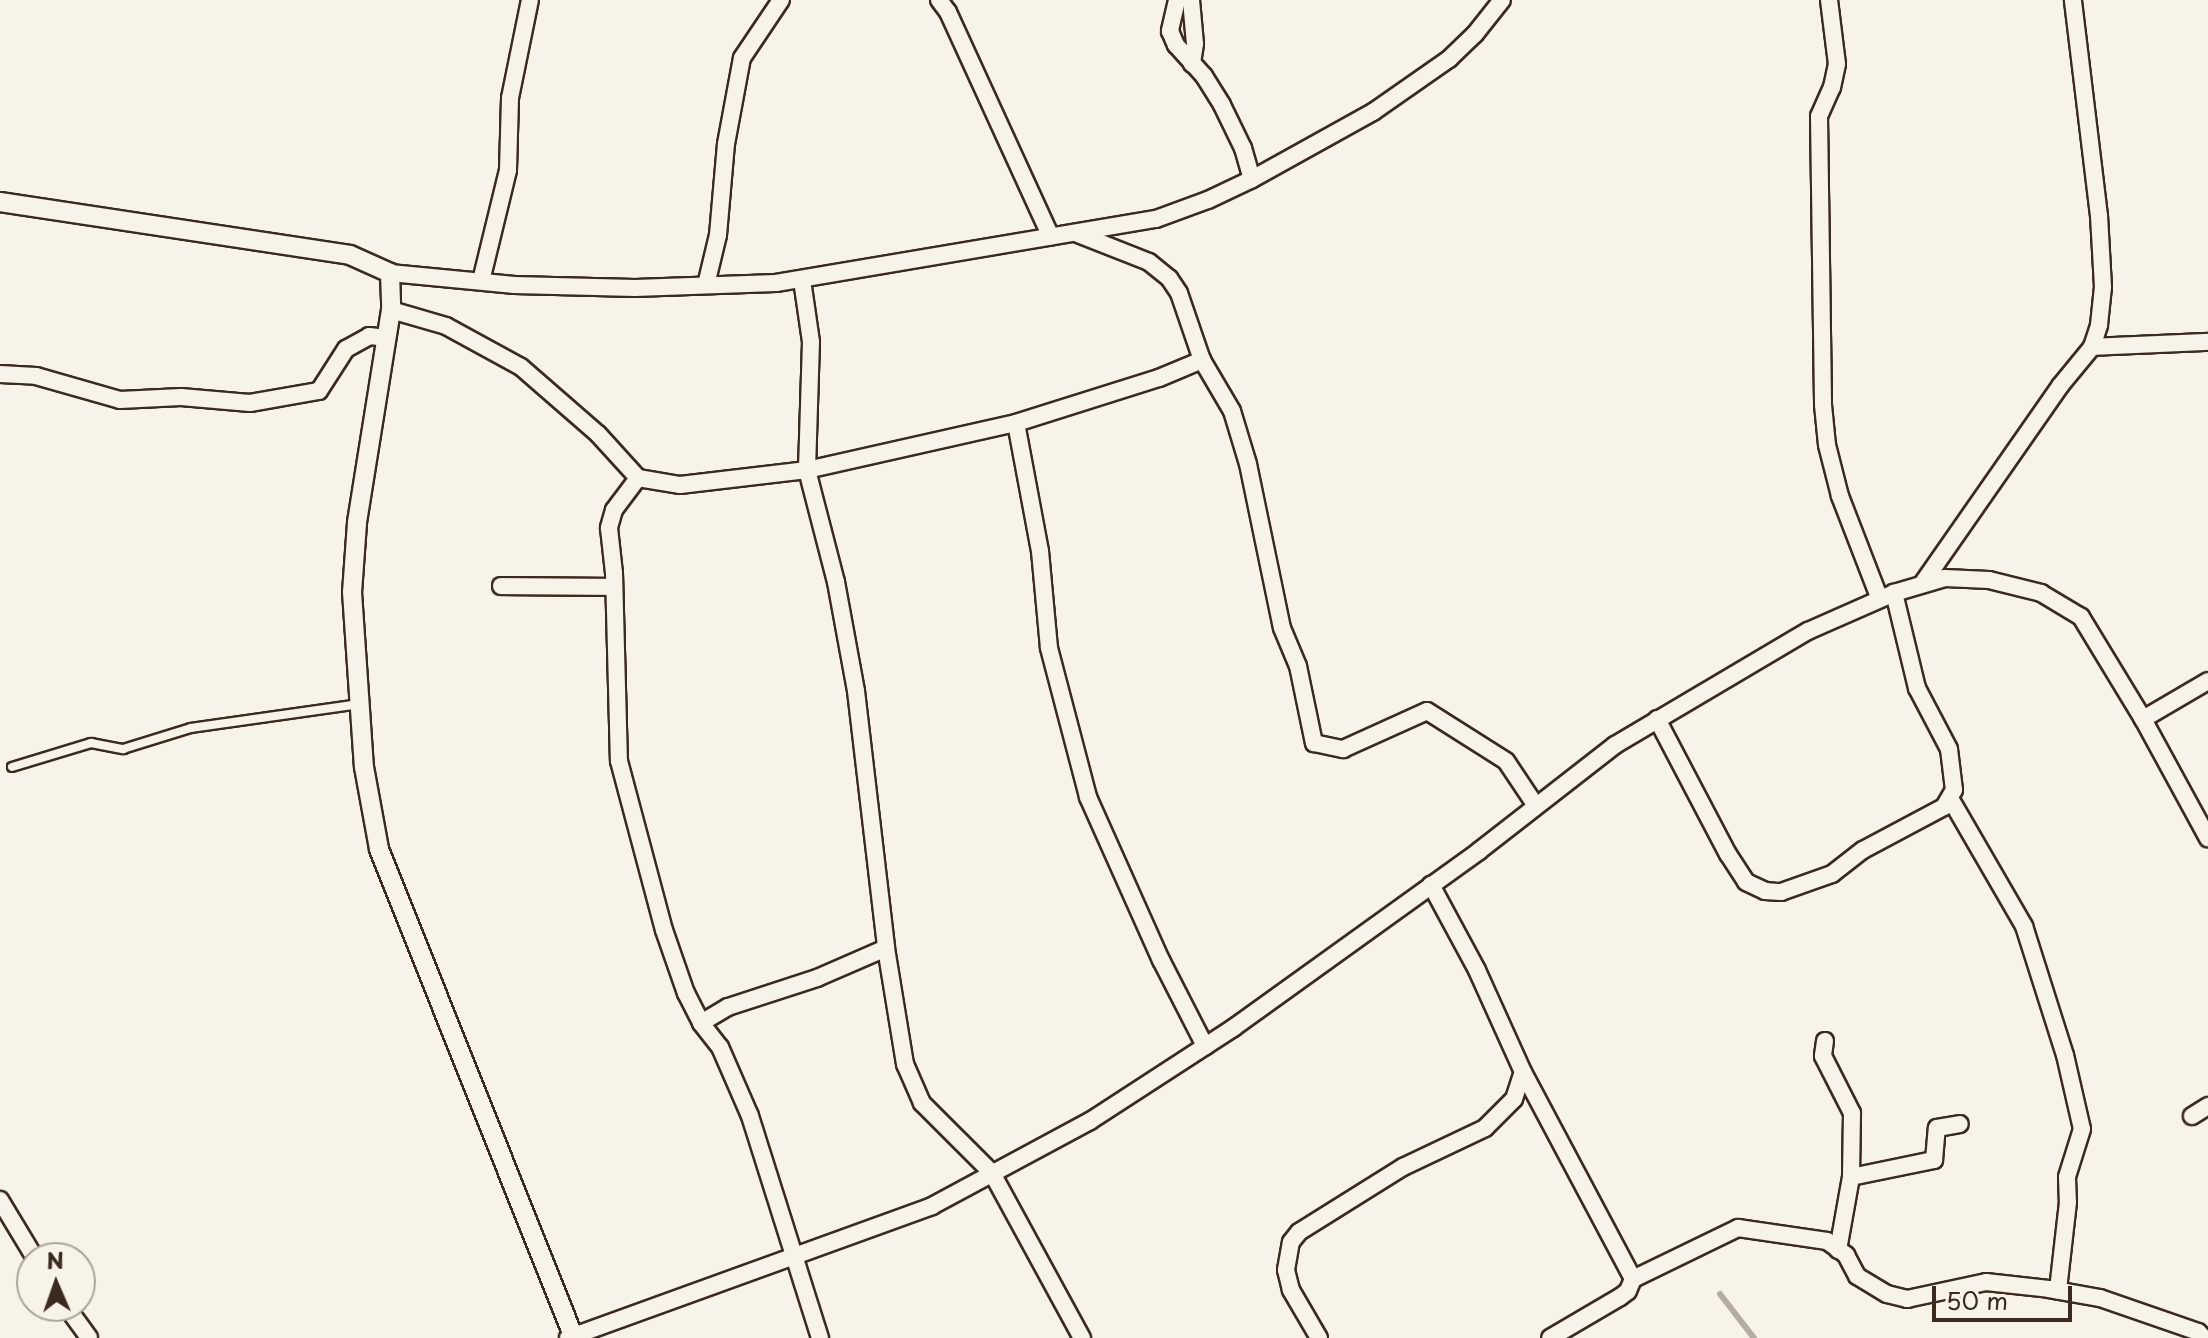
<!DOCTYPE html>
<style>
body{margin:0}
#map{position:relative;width:2208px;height:1338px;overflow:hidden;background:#f7f3e8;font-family:"Playpen Sans",sans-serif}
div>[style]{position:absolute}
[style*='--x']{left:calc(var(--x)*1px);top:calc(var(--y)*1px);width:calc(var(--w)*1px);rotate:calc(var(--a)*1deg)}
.stream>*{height:6px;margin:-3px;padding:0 3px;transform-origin:3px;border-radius:3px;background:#b4aca0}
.roads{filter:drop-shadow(2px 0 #3b2a1e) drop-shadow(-2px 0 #3b2a1e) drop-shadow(0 2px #3b2a1e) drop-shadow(0 -2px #3b2a1e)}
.service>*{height:8px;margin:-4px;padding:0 4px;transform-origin:4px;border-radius:4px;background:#f7f3e8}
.minor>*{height:16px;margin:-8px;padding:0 8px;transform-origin:8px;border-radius:8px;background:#f7f3e8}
.tertiary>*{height:18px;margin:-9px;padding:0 9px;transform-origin:9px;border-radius:9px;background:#f7f3e8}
span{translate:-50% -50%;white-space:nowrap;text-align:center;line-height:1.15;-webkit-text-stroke:7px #f7f3e8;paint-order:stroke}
.north{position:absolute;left:16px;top:1242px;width:80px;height:80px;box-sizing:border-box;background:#f7f3e8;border:2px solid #aca397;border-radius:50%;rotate:358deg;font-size:22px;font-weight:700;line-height:32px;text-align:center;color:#3b2a1e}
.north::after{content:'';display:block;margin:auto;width:28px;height:36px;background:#3b2a1e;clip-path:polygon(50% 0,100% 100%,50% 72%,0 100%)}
.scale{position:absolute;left:1932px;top:1286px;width:140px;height:36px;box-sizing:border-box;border:4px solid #3b2a1e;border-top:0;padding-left:10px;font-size:24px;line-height:28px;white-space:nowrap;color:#3b2a1e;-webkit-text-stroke:6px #f7f3e8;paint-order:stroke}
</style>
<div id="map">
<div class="stream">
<div style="--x:1720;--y:1294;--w:56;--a:52.3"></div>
</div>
<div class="roads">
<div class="service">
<div style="--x:12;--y:767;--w:83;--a:-16.9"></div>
<div style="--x:91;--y:743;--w:33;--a:11"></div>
<div style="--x:123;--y:749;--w:71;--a:-17.2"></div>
<div style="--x:191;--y:728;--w:170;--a:-8.1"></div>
</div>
<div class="minor">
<div style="--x:939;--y:0;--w:15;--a:53"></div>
<div style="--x:948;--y:12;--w:247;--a:65.4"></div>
<div style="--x:1177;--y:0;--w:32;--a:103"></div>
<div style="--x:1170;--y:31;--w:15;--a:67"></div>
<div style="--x:1176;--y:45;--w:42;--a:47.9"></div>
<div style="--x:1204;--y:76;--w:34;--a:58"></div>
<div style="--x:1222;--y:105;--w:48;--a:64"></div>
<div style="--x:1243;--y:148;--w:32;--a:74"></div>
<div style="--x:1191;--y:0;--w:44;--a:84.8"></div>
<div style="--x:1195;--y:44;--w:20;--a:99"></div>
<div style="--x:1829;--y:0;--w:64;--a:82.9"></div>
<div style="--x:1837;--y:64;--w:24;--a:102"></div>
<div style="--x:1832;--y:87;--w:32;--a:114"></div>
<div style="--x:1819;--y:116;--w:289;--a:89.2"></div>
<div style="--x:1823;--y:405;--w:40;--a:84.3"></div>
<div style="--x:1827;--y:445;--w:53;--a:75.7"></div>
<div style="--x:1840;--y:496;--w:108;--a:68.9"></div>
<div style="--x:1078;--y:234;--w:76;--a:21.5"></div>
<div style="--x:1149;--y:262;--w:26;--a:39"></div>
<div style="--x:1169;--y:278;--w:18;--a:56"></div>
<div style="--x:1179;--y:293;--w:71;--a:71.1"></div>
<div style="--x:1202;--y:360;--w:59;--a:59.5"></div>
<div style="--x:1232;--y:411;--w:55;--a:73.2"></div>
<div style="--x:1248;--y:464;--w:167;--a:78.3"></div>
<div style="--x:1282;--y:628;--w:41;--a:67.2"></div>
<div style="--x:1298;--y:666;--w:79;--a:78.3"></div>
<div style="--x:1314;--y:743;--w:30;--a:12"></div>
<div style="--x:1343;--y:749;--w:92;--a:-24.3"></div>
<div style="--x:1427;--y:711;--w:93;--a:32.3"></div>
<div style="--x:1506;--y:761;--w:54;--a:56.3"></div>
<div style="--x:390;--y:273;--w:125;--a:5.5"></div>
<div style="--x:514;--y:285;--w:121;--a:1.4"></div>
<div style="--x:635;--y:288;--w:141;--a:-2"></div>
<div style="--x:776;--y:283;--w:385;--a:-9.6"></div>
<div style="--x:1156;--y:219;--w:55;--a:-20.1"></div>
<div style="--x:1208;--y:200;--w:49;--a:-25.5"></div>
<div style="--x:1252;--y:179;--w:138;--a:-29"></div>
<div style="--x:1373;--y:112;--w:93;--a:-34.9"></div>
<div style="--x:1449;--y:59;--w:36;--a:-44"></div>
<div style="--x:1475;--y:34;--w:43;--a:-51.5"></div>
<div style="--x:802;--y:280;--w:63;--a:81.7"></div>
<div style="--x:811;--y:342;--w:128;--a:91.8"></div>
<div style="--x:807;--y:470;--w:116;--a:75.5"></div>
<div style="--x:836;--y:582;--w:111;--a:79.6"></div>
<div style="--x:856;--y:691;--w:259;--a:83.3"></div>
<div style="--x:886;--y:948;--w:118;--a:80.7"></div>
<div style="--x:905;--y:1064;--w:43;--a:66.4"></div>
<div style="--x:922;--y:1103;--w:99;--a:45"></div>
<div style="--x:992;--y:1173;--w:188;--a:61.4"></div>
<div style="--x:481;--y:281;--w:114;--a:-76.3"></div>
<div style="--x:508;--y:170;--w:72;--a:-88.4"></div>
<div style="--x:510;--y:98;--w:100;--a:-78.5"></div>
<div style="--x:706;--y:285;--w:51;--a:-76.5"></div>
<div style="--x:718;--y:235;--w:91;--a:-85"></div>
<div style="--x:726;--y:144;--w:87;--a:-79.5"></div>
<div style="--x:742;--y:58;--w:70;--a:-56.1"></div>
<div style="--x:391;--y:310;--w:57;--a:16.2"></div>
<div style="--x:446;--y:326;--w:85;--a:28.7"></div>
<div style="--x:521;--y:367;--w:102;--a:41"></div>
<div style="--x:598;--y:434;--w:59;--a:47.7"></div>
<div style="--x:638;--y:478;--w:43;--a:9.5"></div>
<div style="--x:680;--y:485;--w:128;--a:-6.7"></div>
<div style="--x:807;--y:470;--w:214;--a:-12.7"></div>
<div style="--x:1016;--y:423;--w:150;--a:-17.5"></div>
<div style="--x:1159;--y:378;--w:47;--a:-22.7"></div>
<div style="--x:2092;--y:347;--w:116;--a:-2.5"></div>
<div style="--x:0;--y:374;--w:36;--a:3"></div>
<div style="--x:36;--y:376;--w:87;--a:15.9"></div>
<div style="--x:120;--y:400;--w:61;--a:-2.8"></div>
<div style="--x:181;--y:397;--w:69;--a:5"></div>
<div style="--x:250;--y:403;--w:70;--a:-9.9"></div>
<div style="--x:319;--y:391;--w:50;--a:-57.3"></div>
<div style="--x:346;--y:349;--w:26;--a:-29"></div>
<div style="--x:369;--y:336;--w:18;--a:6"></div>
<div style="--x:1016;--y:423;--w:130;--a:79.4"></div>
<div style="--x:1040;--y:551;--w:97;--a:84.7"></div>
<div style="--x:1049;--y:648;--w:154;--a:75.3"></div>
<div style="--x:1088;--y:797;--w:179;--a:65.9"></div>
<div style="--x:1161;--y:960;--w:97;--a:62.9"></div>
<div style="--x:638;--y:478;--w:40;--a:127"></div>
<div style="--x:614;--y:510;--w:19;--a:106"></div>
<div style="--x:609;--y:528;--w:45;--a:83.7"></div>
<div style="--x:614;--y:573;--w:188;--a:88.5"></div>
<div style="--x:619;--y:761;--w:175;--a:75.1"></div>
<div style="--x:664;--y:930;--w:67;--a:70.8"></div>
<div style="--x:686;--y:993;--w:34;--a:63"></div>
<div style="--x:701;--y:1023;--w:31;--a:52"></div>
<div style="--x:720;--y:1047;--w:75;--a:66.5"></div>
<div style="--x:750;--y:1116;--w:233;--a:72.5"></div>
<div style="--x:1922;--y:584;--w:241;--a:-55.1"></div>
<div style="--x:2060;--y:386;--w:50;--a:-50.6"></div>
<div style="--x:2092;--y:347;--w:23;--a:-72"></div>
<div style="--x:2099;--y:325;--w:38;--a:-84"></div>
<div style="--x:2103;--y:287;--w:71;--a:-93.2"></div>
<div style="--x:2099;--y:216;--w:218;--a:-96.9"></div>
<div style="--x:501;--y:586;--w:113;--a:0.5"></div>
<div style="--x:1657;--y:719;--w:153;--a:62.3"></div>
<div style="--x:1728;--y:854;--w:33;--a:57"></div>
<div style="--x:1746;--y:882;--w:21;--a:25"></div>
<div style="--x:1765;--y:891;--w:16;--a:4"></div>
<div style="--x:1781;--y:892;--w:54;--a:-19.4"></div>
<div style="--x:1832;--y:874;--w:39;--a:-38"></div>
<div style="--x:1863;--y:850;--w:92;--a:-28"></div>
<div style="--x:1944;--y:807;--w:20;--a:-60"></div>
<div style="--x:1954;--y:790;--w:41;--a:-97"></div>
<div style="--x:1949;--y:749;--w:69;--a:-117.7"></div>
<div style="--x:1917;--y:688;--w:98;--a:-103.6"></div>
<div style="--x:2143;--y:719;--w:75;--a:-30.3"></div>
<div style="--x:1951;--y:800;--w:146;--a:59.9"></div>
<div style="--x:2024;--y:926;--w:135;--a:72.4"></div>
<div style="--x:2065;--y:1055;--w:76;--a:77.1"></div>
<div style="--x:2082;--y:1129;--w:50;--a:107.4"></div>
<div style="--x:2067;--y:1177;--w:25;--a:88"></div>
<div style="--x:2068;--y:1202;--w:89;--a:96.5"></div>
<div style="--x:701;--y:1023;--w:31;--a:-31"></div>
<div style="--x:728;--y:1007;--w:94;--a:-18"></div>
<div style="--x:817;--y:978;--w:75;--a:-23.5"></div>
<div style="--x:1825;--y:1041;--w:15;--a:98"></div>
<div style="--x:1823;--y:1056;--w:64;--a:63"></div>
<div style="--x:1852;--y:1113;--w:64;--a:90.9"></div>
<div style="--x:1851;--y:1177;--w:74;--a:100.1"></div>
<div style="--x:1523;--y:1072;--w:234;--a:62"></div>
<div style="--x:1633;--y:1279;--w:13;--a:113"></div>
<div style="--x:1628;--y:1291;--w:10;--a:143"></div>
<div style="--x:1620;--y:1297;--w:81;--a:149.6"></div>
<div style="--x:2192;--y:1116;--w:19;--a:-32"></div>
<div style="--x:1851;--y:1177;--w:85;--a:-11.6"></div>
<div style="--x:1934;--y:1160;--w:32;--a:-85"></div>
<div style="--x:1937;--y:1128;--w:23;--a:-10"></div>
<div style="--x:0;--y:1200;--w:68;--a:58.9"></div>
<div style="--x:1633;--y:1279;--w:117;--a:-25.9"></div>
<div style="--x:1738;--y:1228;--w:90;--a:8.3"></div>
<div style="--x:1827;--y:1241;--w:24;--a:36"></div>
<div style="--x:1846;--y:1255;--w:24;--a:62"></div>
<div style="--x:1857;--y:1276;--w:35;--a:31"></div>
<div style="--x:1887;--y:1294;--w:21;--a:14"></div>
<div style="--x:1907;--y:1299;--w:81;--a:-12.1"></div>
<div style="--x:1986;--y:1282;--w:63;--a:6.3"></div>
<div style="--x:2049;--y:1289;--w:52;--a:10"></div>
<div style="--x:2100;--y:1298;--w:104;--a:19.1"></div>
<div style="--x:2198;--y:1332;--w:8;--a:45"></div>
<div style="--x:66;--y:1306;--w:39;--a:54"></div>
<div style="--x:568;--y:1338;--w:387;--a:-19.9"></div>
<div style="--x:932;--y:1206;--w:179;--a:-28.3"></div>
<div style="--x:1090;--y:1121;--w:171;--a:-33"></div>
<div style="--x:1233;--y:1028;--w:303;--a:-35.7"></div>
<div style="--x:1479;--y:851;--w:172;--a:-37.9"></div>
<div style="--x:1615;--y:745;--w:224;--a:-30.6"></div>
<div style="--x:1808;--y:631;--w:94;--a:-23.8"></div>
<div style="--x:1894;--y:593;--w:53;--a:-16.4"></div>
<div style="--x:1945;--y:578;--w:44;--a:2.6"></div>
<div style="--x:1989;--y:580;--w:54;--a:14"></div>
<div style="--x:2041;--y:593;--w:47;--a:31"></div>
<div style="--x:2081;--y:617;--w:119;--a:58.7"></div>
<div style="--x:2143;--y:719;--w:136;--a:61.4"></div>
<div style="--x:1319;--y:1338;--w:56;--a:-120.3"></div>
<div style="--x:1291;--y:1290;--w:21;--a:-104"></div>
<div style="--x:1286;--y:1270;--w:28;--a:-80"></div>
<div style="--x:1291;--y:1242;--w:13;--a:-51"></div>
<div style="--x:1299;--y:1232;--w:123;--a:-32"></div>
<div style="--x:1403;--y:1167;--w:91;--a:-25.4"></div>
<div style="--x:1485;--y:1128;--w:41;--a:-45"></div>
<div style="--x:1514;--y:1099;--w:28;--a:-72"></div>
<div style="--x:1523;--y:1072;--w:112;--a:-114.3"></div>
<div style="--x:1477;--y:970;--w:97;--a:-118.4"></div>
</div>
<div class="tertiary">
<div style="--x:0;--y:202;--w:354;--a:8.6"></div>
<div style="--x:350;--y:255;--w:44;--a:24.2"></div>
<div style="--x:390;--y:273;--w:37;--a:88"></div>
<div style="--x:391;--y:310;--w:216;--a:99.1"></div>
<div style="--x:357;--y:523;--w:69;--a:94.1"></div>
<div style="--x:352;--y:592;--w:175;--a:86.1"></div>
<div style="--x:364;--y:767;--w:83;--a:79.6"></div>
<div style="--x:379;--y:849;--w:526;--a:68.26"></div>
</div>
</div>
<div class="north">N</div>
<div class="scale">50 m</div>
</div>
